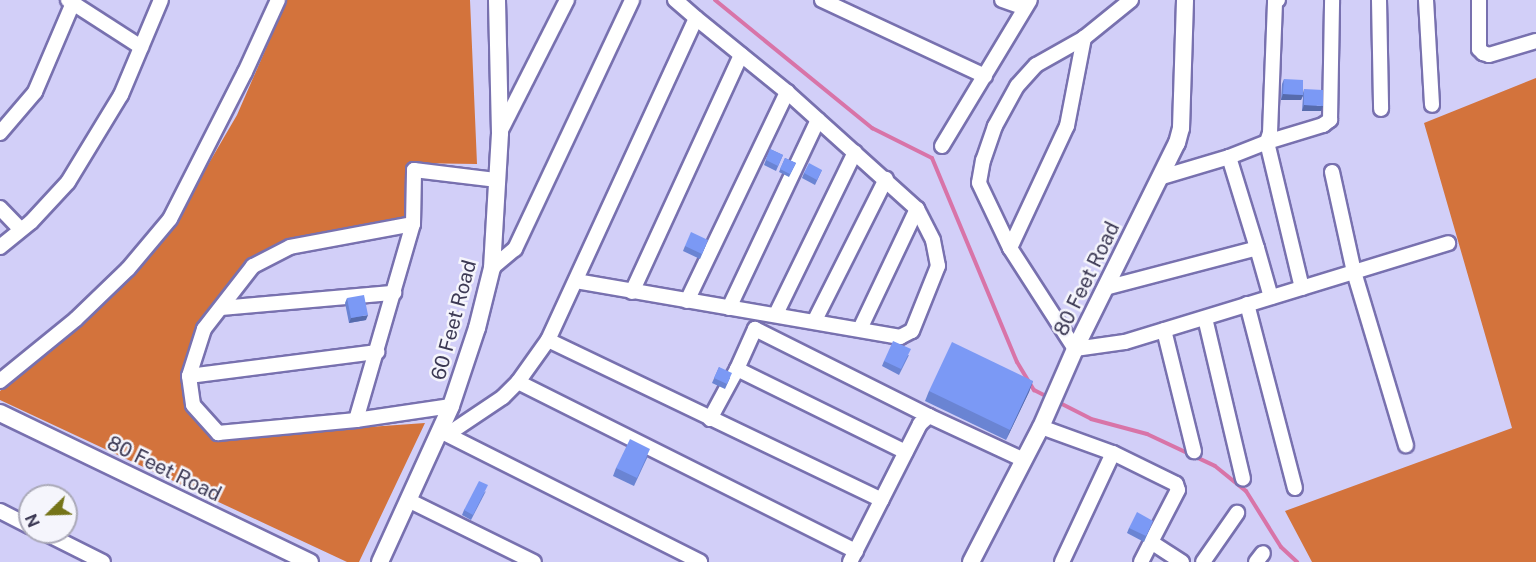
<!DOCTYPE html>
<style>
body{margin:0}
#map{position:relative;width:1536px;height:562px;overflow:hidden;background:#d2cff8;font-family:"Public Sans",sans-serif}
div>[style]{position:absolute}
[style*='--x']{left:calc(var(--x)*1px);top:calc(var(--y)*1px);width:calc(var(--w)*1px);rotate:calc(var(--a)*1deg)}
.forest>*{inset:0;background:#d3733c}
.stream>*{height:4px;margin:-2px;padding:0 2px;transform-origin:2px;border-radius:2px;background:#d874a8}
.roads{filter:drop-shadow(2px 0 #7871af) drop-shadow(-2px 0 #7871af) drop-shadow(0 2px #7871af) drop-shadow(0 -2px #7871af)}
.minor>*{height:14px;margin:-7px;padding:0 7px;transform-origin:7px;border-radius:7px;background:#fff}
.tertiary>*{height:16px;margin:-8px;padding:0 8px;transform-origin:8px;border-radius:8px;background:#fff}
.wall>*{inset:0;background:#6a84d3}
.shaded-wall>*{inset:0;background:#566bac}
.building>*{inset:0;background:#7b99f5}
span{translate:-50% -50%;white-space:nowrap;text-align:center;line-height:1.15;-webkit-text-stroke:5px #f5f5fc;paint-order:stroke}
.street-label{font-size:20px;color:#3c3954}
.north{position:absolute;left:18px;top:484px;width:60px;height:60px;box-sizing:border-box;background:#f5f5fc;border:2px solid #abaab9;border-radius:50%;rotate:247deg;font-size:16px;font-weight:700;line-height:24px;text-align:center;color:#3c3954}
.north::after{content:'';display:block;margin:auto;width:21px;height:27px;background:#757419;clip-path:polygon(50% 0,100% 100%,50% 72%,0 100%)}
</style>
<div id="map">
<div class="forest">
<div style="clip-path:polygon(287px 0,470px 0,477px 164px,408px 163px,407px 221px,249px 265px,209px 316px,185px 389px,193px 416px,217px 438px,425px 423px,359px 562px,347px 562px,0 400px,0 391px,88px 320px,167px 235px,237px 115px)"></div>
<div style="clip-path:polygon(1536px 78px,1536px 562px,1312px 562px,1285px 511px,1512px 428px,1424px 123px)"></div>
</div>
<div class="stream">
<div style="--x:715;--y:0;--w:203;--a:39.2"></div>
<div style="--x:872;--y:128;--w:67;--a:26.6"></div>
<div style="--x:932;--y:158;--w:221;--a:67.4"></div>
<div style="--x:1017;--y:362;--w:33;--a:59"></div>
<div style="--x:1034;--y:390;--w:16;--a:27"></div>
<div style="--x:1058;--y:402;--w:37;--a:27"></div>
<div style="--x:1091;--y:419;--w:58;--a:15"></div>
<div style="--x:1147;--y:434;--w:75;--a:25.2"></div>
<div style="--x:1215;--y:466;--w:40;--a:39"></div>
<div style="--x:1246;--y:491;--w:66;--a:58"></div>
<div style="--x:1281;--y:547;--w:22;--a:43"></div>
</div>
<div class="roads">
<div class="minor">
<div style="--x:68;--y:0;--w:87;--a:32.8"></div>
<div style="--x:822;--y:0;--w:180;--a:25"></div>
<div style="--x:1002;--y:0;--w:24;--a:19"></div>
<div style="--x:1131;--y:0;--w:60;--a:141"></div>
<div style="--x:1084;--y:38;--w:55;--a:150.6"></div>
<div style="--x:1036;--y:65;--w:28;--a:132"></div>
<div style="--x:1017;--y:86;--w:46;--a:118.8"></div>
<div style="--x:995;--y:126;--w:36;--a:109"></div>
<div style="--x:983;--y:160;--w:23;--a:100"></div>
<div style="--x:979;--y:183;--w:72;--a:64.5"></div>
<div style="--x:1010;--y:248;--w:120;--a:57.2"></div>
<div style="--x:1075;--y:349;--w:50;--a:-8"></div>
<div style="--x:1125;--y:342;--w:338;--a:-17"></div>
<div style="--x:1379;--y:0;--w:109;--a:88.9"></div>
<div style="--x:1426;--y:0;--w:105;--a:86.7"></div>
<div style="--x:1479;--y:0;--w:49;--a:90"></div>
<div style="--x:1479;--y:49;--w:6;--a:45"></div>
<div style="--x:1483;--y:53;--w:6;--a:18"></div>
<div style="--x:1489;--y:55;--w:49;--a:-16.6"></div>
<div style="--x:500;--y:132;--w:148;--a:-63.1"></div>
<div style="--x:0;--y:133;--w:54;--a:-49.5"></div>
<div style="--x:35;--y:92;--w:97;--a:-66.9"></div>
<div style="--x:942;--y:146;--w:170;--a:-58.9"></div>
<div style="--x:1229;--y:157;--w:95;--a:72.9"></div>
<div style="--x:1332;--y:172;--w:102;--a:77.6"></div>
<div style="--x:1354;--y:272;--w:181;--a:73.3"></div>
<div style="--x:1162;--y:177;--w:70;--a:-16.6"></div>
<div style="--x:1229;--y:157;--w:41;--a:-21.5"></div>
<div style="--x:1267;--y:142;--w:9;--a:-72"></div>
<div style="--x:1270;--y:133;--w:132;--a:-87.8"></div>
<div style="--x:1275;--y:1;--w:3;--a:-18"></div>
<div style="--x:0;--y:208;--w:30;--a:46"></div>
<div style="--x:413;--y:224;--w:54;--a:-88.9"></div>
<div style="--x:414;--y:170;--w:84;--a:6.9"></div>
<div style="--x:0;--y:247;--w:40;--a:-39"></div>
<div style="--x:31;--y:222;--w:54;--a:-47.2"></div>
<div style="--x:68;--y:182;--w:102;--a:-58.7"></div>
<div style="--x:121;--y:95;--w:103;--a:-67.2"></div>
<div style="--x:1010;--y:248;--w:135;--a:-65"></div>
<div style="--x:1067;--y:126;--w:90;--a:-79.1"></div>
<div style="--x:492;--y:268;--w:30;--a:-40"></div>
<div style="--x:515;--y:249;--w:275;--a:-64.8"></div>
<div style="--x:576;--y:281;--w:329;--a:9.8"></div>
<div style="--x:900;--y:337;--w:13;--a:-27"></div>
<div style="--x:912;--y:331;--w:70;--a:-68.2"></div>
<div style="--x:938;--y:266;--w:26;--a:-101"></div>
<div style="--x:933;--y:240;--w:35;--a:-117"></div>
<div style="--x:917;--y:209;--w:175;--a:-138"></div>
<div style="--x:787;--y:92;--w:117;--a:-140.9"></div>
<div style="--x:1105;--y:288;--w:157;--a:-14.7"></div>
<div style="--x:1257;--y:248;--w:51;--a:74.1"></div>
<div style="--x:1302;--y:288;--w:150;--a:-103.5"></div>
<div style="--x:1267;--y:142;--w:59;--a:-16.9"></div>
<div style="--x:1323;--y:125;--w:9;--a:-36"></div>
<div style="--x:1330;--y:120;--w:120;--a:-89"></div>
<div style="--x:632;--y:292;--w:261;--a:-65.3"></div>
<div style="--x:687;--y:301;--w:232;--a:-64.4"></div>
<div style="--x:1247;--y:304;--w:190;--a:75.4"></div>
<div style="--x:221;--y:308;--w:174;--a:-5"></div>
<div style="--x:729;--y:308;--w:208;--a:-64.7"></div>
<div style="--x:776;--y:314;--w:180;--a:-64"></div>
<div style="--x:1205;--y:318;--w:165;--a:76.7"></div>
<div style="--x:815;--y:320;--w:158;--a:-63.3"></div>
<div style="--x:860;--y:329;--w:133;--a:-64.6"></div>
<div style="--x:1164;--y:330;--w:125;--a:76.1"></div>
<div style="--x:548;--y:340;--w:370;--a:25.6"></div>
<div style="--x:737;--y:369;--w:44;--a:-65.8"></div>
<div style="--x:755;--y:329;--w:195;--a:26.6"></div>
<div style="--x:189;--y:376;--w:190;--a:-7.3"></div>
<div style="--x:0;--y:381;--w:98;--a:-39.2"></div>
<div style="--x:76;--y:319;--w:72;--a:-43.9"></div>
<div style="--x:128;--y:269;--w:65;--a:-50"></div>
<div style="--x:170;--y:219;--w:165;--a:-63"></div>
<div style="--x:245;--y:72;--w:79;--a:-65.4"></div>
<div style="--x:518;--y:382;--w:378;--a:26.6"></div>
<div style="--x:710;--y:419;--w:57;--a:-61.6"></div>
<div style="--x:737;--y:369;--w:188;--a:26.2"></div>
<div style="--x:356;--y:420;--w:204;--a:-73.8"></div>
<div style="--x:413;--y:224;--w:125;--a:169.4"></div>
<div style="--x:290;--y:247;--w:42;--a:152.8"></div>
<div style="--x:253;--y:266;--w:80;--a:127.9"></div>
<div style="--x:204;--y:329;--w:49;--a:107.7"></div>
<div style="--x:189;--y:376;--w:29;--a:82"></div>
<div style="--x:193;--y:405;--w:38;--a:48"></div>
<div style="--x:218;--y:433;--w:139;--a:-5.4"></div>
<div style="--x:356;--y:420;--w:96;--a:-8.4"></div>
<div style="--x:1041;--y:427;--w:77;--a:19.9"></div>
<div style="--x:1113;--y:453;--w:70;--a:26.2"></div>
<div style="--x:1176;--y:484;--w:6;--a:72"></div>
<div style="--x:1178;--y:490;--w:59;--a:117.4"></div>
<div style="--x:1151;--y:542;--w:37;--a:33"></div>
<div style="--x:442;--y:432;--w:289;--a:26.7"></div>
<div style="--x:448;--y:434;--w:66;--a:-33.9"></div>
<div style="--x:503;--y:397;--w:21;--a:-45"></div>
<div style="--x:518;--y:382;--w:52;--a:-54.5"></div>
<div style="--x:548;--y:340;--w:354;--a:-65.3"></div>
<div style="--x:696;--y:18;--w:28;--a:-139"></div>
<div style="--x:410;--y:501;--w:138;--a:26.2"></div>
<div style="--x:0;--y:511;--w:34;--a:27"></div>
<div style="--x:43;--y:532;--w:67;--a:26.6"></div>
<div style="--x:850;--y:562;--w:155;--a:-63.1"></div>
<div style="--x:920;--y:424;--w:12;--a:-42"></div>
<div style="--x:929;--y:416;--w:105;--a:24.9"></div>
<div style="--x:1062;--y:562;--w:120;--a:-64.9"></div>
<div style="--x:1141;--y:562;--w:22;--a:-63"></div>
<div style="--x:1203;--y:562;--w:60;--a:-55.2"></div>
<div style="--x:1256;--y:562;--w:11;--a:-52"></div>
</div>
<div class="tertiary">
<div style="--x:0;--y:413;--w:344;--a:25.7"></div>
<div style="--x:380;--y:562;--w:171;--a:-65.5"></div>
<div style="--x:451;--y:406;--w:82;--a:-71.6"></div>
<div style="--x:477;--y:328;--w:62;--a:-76"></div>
<div style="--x:492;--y:268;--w:135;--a:-86.6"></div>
<div style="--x:500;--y:133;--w:133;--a:-91.3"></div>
<div style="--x:971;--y:562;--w:152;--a:-62.6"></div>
<div style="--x:1041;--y:427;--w:85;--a:-66.4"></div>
<div style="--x:1075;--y:349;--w:230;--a:-63.7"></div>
<div style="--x:1177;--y:143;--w:16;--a:-75"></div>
<div style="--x:1181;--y:128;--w:128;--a:-88.2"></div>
</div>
</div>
<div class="wall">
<div style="clip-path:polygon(1284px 79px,1303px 93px,1304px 89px,1321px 111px,1302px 111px,1303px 96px,1301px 100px,1281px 100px,1282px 84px)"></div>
<div style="clip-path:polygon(770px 149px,783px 155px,776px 171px,764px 165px)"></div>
<div style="clip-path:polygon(785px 158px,796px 163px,789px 177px,779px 172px)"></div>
<div style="clip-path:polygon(822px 170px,815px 185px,802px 178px,804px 173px)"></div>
<div style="clip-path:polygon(706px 245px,700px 259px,683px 251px,685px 246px)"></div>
<div style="clip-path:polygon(347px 298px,366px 320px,349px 323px,345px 303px)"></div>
<div style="clip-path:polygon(909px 355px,899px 375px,882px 366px,884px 361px)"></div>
<div style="clip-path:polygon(719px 367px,730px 378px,725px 389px,712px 383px)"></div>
<div style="clip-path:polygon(1033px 381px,1029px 392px,1006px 440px,925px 401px,929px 391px)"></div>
<div style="clip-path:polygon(648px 456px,634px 486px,613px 476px,616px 468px)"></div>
<div style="clip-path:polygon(486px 491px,471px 520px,462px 515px,464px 510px)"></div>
<div style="clip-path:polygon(1151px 526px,1144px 542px,1127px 533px,1129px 528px)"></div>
</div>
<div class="shaded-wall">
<div style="clip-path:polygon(1283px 94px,1303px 95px,1301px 100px,1281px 100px)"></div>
<div style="clip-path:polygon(1304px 105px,1323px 106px,1321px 111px,1302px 111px)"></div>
<div style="clip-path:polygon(368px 315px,366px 320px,349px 323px,351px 318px)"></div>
<div style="clip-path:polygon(1033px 381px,1029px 392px,1006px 440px,1010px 430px)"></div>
</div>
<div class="building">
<div style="clip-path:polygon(1284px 79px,1303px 80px,1303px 95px,1283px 94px)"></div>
<div style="clip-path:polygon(1304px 89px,1323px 90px,1323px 106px,1304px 105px)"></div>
<div style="clip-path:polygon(770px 149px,783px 155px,778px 166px,766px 160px)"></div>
<div style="clip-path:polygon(785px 158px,796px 163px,790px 174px,780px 169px)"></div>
<div style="clip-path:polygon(809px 163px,822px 170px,817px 180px,804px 173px)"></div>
<div style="clip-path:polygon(691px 232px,708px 240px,702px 254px,685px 246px)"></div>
<div style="clip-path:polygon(364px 295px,368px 315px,351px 318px,347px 298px)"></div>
<div style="clip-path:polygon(893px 341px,911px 349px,901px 369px,884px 361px)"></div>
<div style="clip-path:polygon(952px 342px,1033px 381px,1010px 430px,929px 391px)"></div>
<div style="clip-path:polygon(719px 367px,732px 373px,727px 384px,714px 378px)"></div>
<div style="clip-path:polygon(630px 439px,650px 449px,637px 478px,616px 468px)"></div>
<div style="clip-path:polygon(479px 481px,488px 485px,473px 515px,464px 510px)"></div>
<div style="clip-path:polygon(1137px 512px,1153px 521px,1146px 536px,1129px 528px)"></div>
</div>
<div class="street-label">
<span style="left:1087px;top:279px;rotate:-64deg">80 Feet Road</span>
<span style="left:454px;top:320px;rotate:-75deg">60 Feet Road</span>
<span style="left:164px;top:469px;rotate:26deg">80 Feet Road</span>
</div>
<div class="north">N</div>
</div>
